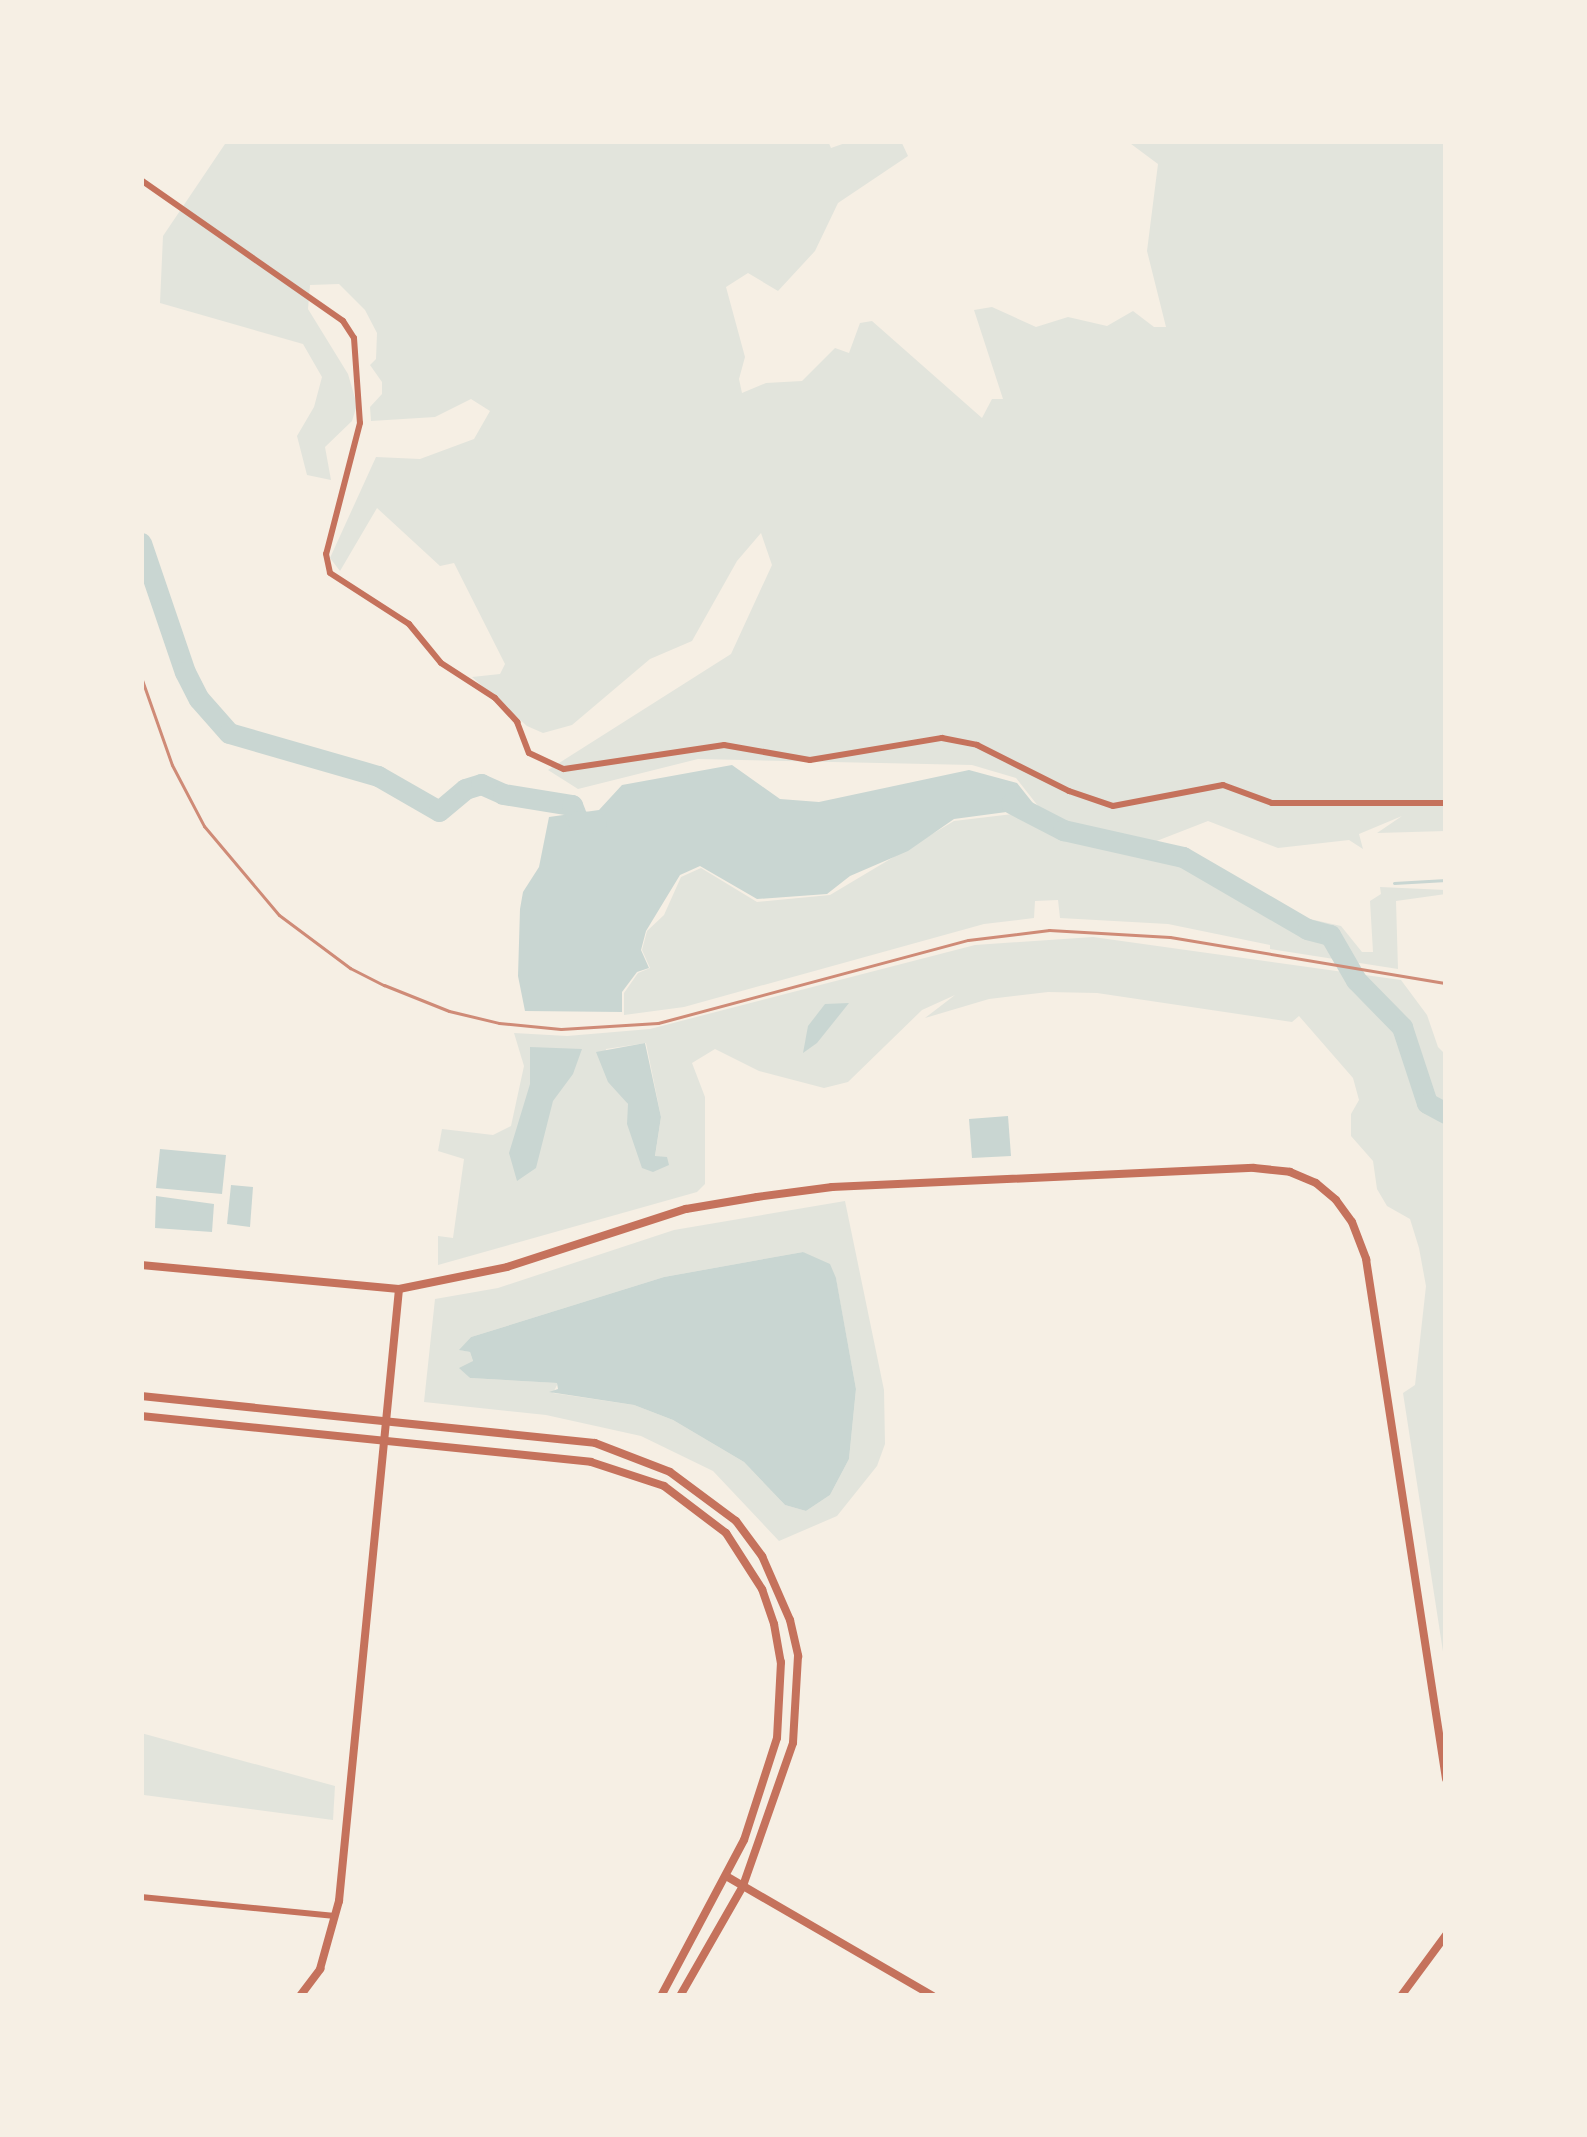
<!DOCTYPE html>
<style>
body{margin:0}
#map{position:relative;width:1587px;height:2137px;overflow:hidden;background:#f6efe4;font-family:"PT Sans Narrow",sans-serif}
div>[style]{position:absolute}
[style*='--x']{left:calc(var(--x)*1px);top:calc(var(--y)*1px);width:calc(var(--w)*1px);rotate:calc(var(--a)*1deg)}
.green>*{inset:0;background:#e2e4dc}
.water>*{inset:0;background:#c9d6d2}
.stream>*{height:3px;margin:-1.5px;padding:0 1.5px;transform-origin:1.5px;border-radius:1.5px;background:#c9d6d2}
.river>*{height:21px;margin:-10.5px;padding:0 10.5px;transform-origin:10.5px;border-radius:10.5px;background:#c9d6d2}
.minor>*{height:6px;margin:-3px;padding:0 3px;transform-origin:3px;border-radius:3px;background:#c5725c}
.tertiary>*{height:8px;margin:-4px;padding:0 4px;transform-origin:4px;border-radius:4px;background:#c5725c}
.rail>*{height:3px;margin:-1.5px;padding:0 1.5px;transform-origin:1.5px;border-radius:1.5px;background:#cf8b77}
span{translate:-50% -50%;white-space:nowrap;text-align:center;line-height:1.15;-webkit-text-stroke:10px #f6efe4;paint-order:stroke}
.frame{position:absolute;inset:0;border:144px solid #f6efe4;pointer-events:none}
</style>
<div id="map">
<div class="green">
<div style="clip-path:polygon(227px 141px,828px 141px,831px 148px,851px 141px,901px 141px,908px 156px,838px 203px,815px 251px,778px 291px,748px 273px,726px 287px,745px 357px,739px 379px,742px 393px,766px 383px,802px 381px,835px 348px,849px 353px,860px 323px,872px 321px,982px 418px,992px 399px,1003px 399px,974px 310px,992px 307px,1036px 327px,1068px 317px,1107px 326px,1133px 311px,1154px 327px,1166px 327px,1147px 251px,1158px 164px,1127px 141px,1446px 141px,1446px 831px,1377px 833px,1402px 816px,1359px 834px,1363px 849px,1349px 840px,1278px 848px,1208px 821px,1154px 842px,1281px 921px,1301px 917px,1341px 926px,1362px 952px,1373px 952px,1370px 901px,1381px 894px,1380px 887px,1446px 890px,1446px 894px,1396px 901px,1398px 969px,1270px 949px,1270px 945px,1168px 924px,1060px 918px,1058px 900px,1035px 901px,1034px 918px,984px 924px,684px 1007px,624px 1015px,624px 993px,638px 973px,650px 968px,642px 950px,647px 931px,664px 915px,681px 877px,701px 868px,757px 902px,830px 895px,954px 821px,1013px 814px,1036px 826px,1042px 811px,1016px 778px,972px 765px,698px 759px,578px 789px,548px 770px,731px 654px,772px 565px,761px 533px,737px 561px,692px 641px,650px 659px,572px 725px,543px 733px,527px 726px,472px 677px,500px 674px,505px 664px,454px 563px,440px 566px,377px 508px,340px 571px,330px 558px,376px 457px,420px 459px,474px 439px,490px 411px,471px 399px,435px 417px,371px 421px,370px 407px,382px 394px,382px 382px,370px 365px,376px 359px,377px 333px,365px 310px,339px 284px,310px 285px,308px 309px,348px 374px,357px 405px,352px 421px,325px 447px,331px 480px,307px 475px,297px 436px,314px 407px,322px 377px,303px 344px,160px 303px,163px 236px)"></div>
<div style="clip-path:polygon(evenodd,1093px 937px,1401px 980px,1427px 1015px,1438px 1047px,1446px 1055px,1446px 1671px,1403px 1393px,1415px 1385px,1426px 1286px,1419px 1248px,1410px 1219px,1387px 1206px,1377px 1189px,1373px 1161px,1351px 1136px,1351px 1114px,1359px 1100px,1353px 1078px,1299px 1016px,1292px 1022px,1097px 993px,1048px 992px,989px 999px,925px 1018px,955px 995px,922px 1010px,848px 1082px,824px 1088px,759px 1071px,715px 1049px,692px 1063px,705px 1097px,705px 1184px,697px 1192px,438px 1265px,438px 1236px,453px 1238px,464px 1159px,438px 1151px,442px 1129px,493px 1135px,511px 1126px,524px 1066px,514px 1033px,567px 1036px,650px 1029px,975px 945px,1093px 937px,646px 1043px,661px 1117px,655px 1157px,633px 1138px,628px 1104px,603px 1067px,606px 1049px,646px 1043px)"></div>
<div style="clip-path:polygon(evenodd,845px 1201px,884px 1390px,885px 1444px,877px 1466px,837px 1516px,779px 1541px,713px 1471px,641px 1436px,546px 1415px,424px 1402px,435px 1299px,498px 1288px,674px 1230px,845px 1201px,803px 1252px,836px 1279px,856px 1389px,849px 1459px,830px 1495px,806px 1511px,785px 1505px,744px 1462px,673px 1420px,634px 1405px,553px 1393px,558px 1383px,470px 1378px,463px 1370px,473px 1361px,470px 1352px,460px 1350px,471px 1337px,664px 1277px,803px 1252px)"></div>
<div style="clip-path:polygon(141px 1733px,335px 1786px,333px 1820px,144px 1795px)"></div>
</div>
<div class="water">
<div style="clip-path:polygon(732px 765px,780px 799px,819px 802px,969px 770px,1017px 783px,1040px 812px,1034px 823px,1014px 811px,954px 819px,908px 851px,850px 876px,827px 894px,757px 899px,700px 866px,680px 875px,646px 931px,641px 950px,649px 968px,637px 972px,622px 992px,622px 1012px,525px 1011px,518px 976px,520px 909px,523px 892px,539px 867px,549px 817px,599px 810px,622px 785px)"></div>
<div style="clip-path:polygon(849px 1003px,817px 1043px,803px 1053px,808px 1026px,825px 1004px)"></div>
<div style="clip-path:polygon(645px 1043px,661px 1117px,655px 1156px,667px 1157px,669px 1165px,653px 1172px,642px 1168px,627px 1124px,628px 1104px,608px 1082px,596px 1052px)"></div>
<div style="clip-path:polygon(530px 1047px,582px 1049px,573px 1074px,553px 1101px,536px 1168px,517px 1181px,509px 1153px,530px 1084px)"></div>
<div style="clip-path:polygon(1008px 1116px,1011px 1156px,972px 1158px,969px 1119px)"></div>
<div style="clip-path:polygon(160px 1149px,226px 1155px,222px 1194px,156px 1188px)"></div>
<div style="clip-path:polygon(231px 1185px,253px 1187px,250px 1227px,227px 1224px)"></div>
<div style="clip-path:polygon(156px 1196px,214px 1204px,212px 1232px,155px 1228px)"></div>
<div style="clip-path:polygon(803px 1252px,830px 1264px,836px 1278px,856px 1389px,849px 1459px,830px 1495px,806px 1511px,785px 1505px,744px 1462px,673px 1420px,634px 1405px,549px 1392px,558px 1389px,557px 1383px,470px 1378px,459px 1368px,473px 1361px,470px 1352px,459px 1350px,471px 1337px,664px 1277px)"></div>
</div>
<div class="stream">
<div style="--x:1394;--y:883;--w:52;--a:-3.3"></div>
</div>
<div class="river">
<div style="--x:141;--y:543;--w:136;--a:71.2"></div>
<div style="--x:185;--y:672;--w:30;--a:63"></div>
<div style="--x:199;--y:699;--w:45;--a:48.6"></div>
<div style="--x:229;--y:733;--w:155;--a:16.1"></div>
<div style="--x:378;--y:776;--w:70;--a:29.8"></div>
<div style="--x:439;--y:811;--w:34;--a:-40"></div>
<div style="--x:465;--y:789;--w:17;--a:-17"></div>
<div style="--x:481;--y:784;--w:24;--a:24"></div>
<div style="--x:503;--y:794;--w:70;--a:9.1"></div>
<div style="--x:572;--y:805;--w:17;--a:69"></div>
<div style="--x:578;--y:821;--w:18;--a:6"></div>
<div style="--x:1011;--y:803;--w:59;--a:27.4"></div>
<div style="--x:1063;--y:830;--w:123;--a:12.7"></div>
<div style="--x:1183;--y:857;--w:143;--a:30.1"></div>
<div style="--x:1307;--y:929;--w:24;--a:15"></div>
<div style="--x:1330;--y:935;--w:52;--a:60"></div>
<div style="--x:1356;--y:980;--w:66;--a:45.6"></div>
<div style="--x:1402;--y:1027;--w:80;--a:71.8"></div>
<div style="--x:1427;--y:1103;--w:21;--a:28"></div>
</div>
<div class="minor">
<div style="--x:141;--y:180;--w:246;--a:34.9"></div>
<div style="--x:343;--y:321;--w:20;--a:57"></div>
<div style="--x:354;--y:338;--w:85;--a:86"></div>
<div style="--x:360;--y:423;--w:135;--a:104.5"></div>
<div style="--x:326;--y:554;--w:19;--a:78"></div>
<div style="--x:330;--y:573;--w:94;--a:32.8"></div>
<div style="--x:409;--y:624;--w:50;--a:50.6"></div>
<div style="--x:441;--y:663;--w:64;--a:32.9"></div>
<div style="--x:495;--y:698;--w:33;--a:47"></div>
<div style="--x:517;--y:722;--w:33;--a:69"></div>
<div style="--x:529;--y:753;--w:38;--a:25"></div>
<div style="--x:564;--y:769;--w:162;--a:-8.5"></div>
<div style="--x:724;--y:745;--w:87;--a:9.9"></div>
<div style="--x:810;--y:760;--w:134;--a:-9.5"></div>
<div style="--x:942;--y:738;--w:36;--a:11"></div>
<div style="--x:977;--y:745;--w:103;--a:26.6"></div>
<div style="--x:1069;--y:791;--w:46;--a:18.8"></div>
<div style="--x:1113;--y:806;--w:112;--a:-10.8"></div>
<div style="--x:1223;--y:785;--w:52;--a:20.2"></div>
<div style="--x:1272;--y:803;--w:174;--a:0"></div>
<div style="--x:141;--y:1897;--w:195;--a:5.6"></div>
</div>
<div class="tertiary">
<div style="--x:141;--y:1265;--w:259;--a:5.3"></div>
<div style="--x:399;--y:1289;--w:110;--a:-11.5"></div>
<div style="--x:507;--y:1267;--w:188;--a:-18"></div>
<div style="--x:686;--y:1209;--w:72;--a:-9.6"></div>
<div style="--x:757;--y:1197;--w:76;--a:-7.6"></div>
<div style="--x:832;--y:1187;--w:422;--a:-2.6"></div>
<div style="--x:1254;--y:1168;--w:36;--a:6"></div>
<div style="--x:1290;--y:1172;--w:28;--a:23"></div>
<div style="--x:1316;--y:1183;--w:26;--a:40"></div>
<div style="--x:1336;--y:1200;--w:27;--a:54"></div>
<div style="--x:1352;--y:1222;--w:40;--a:69"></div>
<div style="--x:1366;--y:1259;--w:526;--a:81.25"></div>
<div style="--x:141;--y:1396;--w:456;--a:5.9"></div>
<div style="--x:595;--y:1443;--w:80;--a:21.1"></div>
<div style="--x:670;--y:1472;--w:82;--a:36.6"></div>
<div style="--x:736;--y:1521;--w:44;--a:53.4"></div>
<div style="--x:762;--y:1556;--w:70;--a:66.4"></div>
<div style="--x:790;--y:1620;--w:37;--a:77"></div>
<div style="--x:798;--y:1656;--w:87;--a:93.3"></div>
<div style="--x:793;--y:1743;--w:151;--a:109.3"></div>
<div style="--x:743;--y:1886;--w:127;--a:119.8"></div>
<div style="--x:141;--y:1416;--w:452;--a:5.8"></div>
<div style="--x:591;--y:1462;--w:77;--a:18.2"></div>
<div style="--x:664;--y:1486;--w:78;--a:37.2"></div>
<div style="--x:726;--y:1533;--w:67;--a:57.3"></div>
<div style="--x:762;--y:1589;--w:37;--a:71"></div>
<div style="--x:774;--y:1624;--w:39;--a:80"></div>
<div style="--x:781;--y:1662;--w:76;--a:93"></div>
<div style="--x:777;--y:1738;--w:107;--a:107.9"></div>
<div style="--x:744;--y:1840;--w:177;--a:118"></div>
<div style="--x:726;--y:1876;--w:239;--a:30.1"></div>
<div style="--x:300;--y:1996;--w:34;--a:-53"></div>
<div style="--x:320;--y:1969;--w:71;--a:-74.4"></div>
<div style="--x:339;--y:1901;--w:615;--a:-84.4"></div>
<div style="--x:1401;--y:1996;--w:76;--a:-53.6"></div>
</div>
<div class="rail">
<div style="--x:141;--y:677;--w:93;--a:70.6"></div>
<div style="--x:172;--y:765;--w:69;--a:62.3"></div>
<div style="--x:204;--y:826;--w:116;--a:49.9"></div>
<div style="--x:279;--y:915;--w:89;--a:36.7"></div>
<div style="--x:350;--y:968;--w:38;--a:27"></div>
<div style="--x:384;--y:985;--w:70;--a:21.8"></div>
<div style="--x:449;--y:1011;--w:51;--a:13.5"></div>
<div style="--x:499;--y:1023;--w:62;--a:5.5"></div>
<div style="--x:561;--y:1029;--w:97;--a:-3.5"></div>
<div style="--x:658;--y:1023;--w:321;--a:-15"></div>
<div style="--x:968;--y:940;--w:82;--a:-7"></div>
<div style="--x:1049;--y:930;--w:121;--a:3.3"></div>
<div style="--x:1170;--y:937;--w:280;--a:9.5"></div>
</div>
<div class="frame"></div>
</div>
